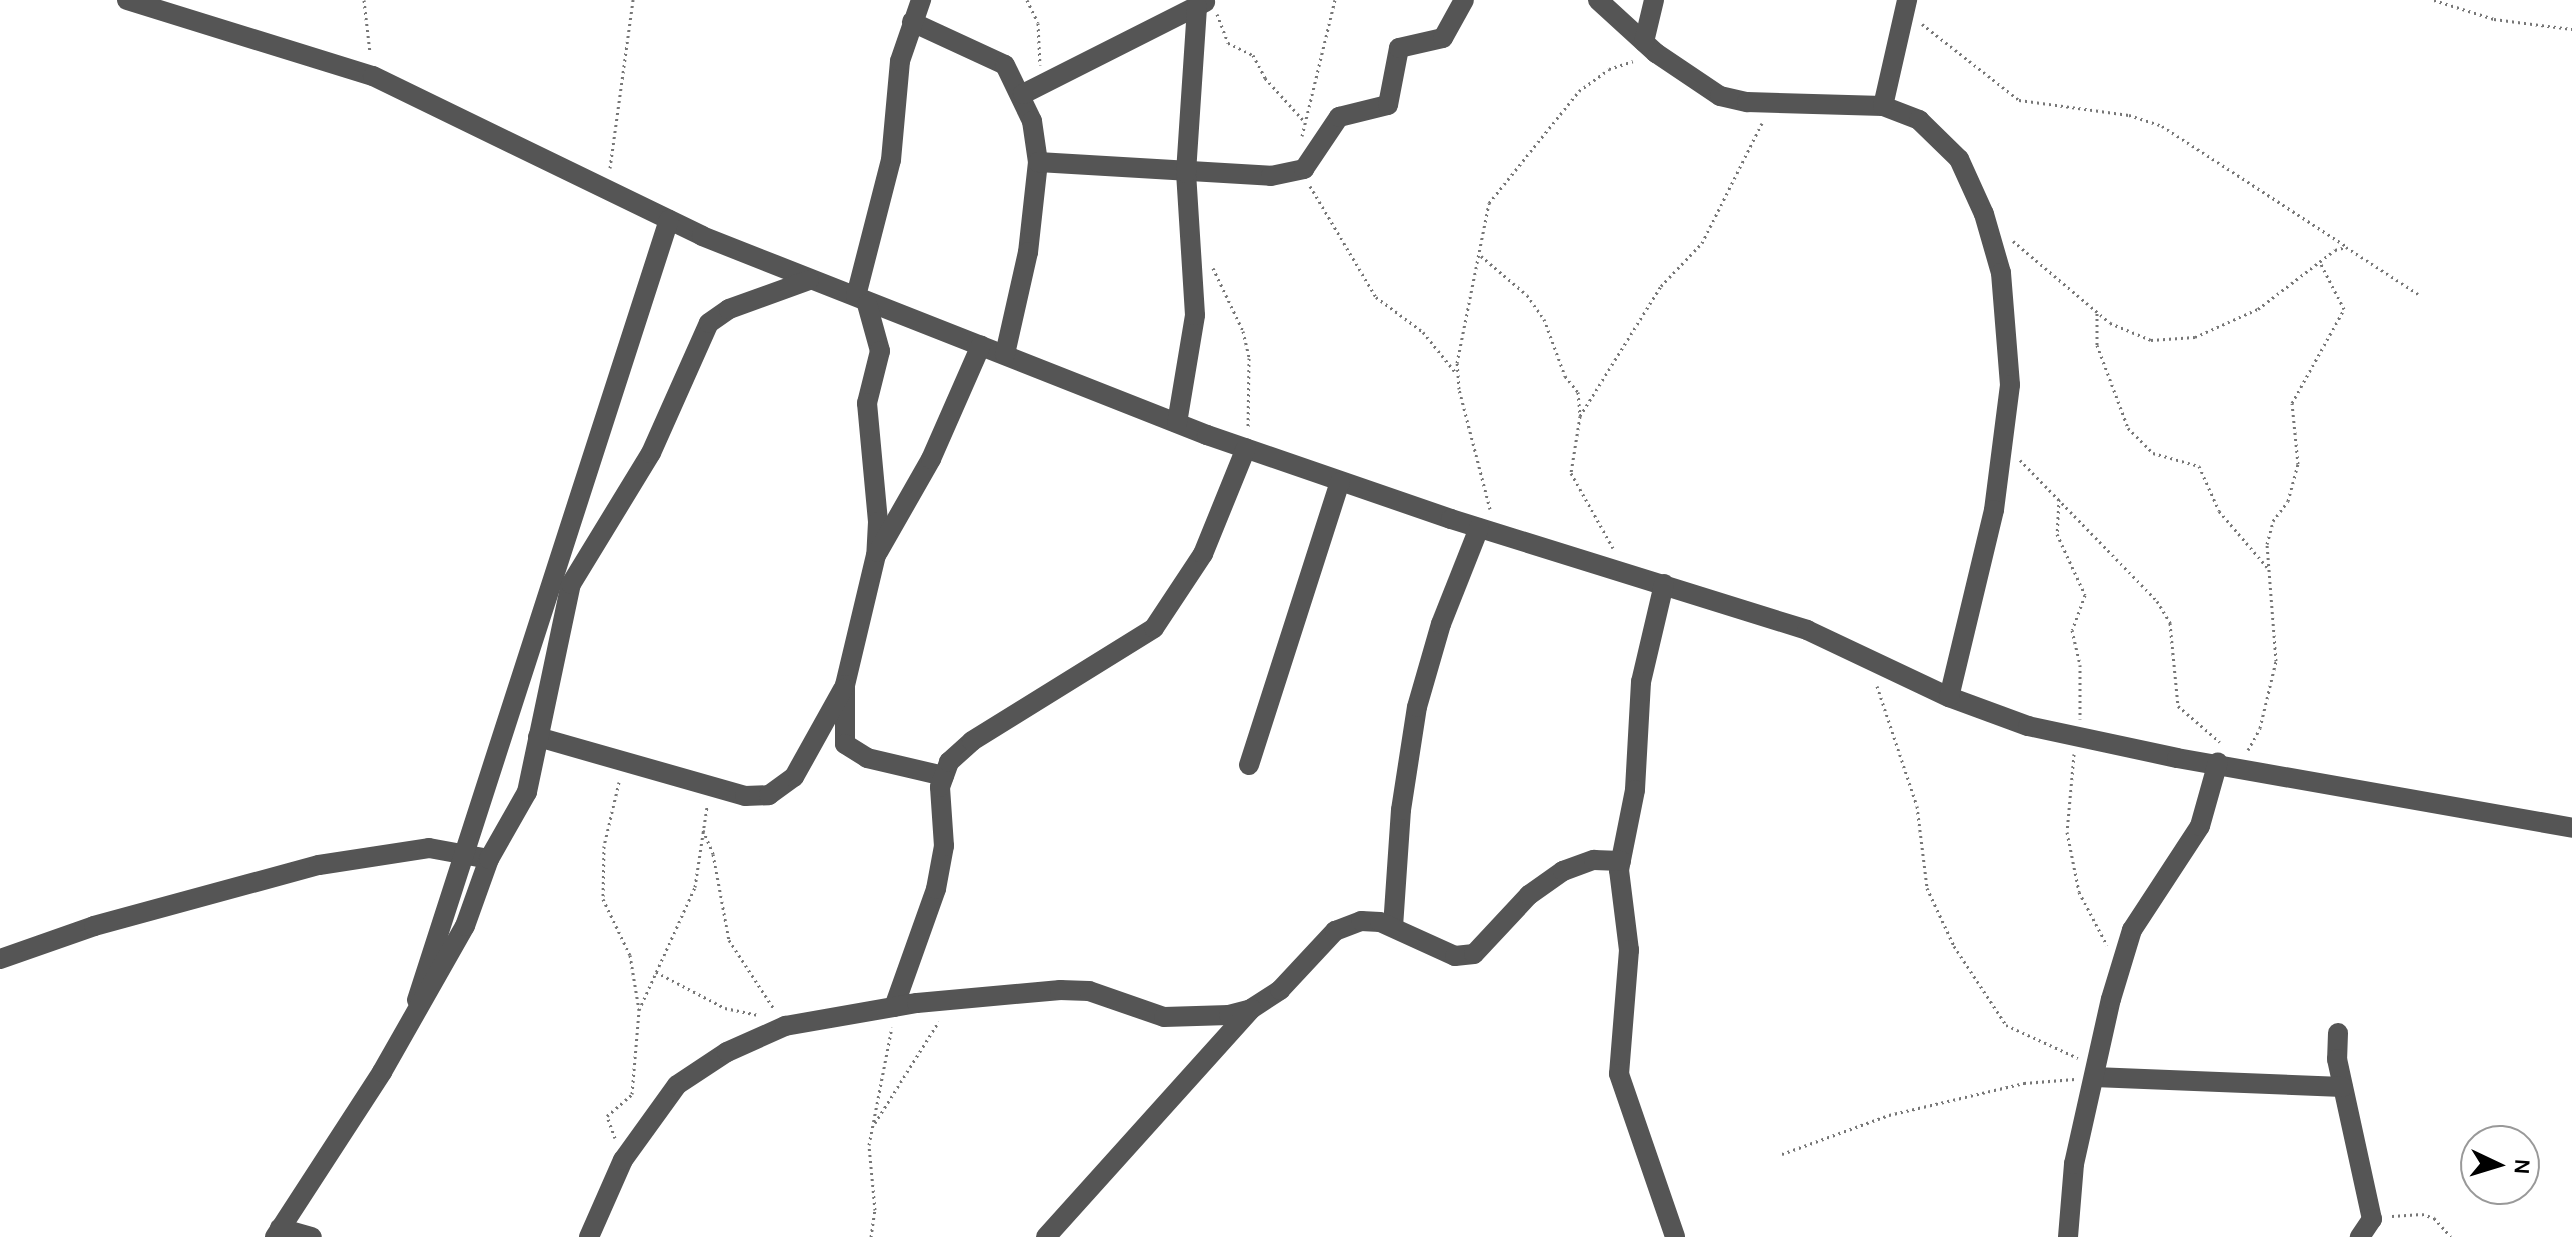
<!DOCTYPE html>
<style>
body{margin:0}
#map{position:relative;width:2572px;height:1237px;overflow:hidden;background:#fff;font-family:Karla,sans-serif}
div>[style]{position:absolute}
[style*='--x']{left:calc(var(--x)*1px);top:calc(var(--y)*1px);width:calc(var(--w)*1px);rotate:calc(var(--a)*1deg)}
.path>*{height:3px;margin-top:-1.5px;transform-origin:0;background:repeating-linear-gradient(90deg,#777 0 2px,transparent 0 6px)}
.minor>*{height:20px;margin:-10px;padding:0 10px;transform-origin:10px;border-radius:10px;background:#555}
span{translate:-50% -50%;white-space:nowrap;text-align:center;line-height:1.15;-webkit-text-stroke:7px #fff;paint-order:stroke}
.north{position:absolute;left:2460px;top:1125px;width:80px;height:80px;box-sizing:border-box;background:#fff;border:2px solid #999;border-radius:50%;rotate:94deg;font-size:22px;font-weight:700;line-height:32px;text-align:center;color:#000}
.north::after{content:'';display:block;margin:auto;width:28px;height:36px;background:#000;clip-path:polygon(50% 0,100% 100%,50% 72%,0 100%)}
</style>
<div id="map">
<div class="path">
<div style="--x:364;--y:0;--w:53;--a:83.5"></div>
<div style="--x:1027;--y:0;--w:25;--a:64"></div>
<div style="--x:1038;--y:23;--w:42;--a:87.3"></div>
<div style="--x:2434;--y:0;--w:63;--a:17.6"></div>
<div style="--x:2494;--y:19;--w:79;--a:7.3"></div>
<div style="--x:1217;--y:14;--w:31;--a:69"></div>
<div style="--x:1228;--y:43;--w:28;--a:26"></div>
<div style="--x:1253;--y:55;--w:26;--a:62"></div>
<div style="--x:1265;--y:78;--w:59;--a:47.7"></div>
<div style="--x:1922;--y:24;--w:123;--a:38.1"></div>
<div style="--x:2019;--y:100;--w:111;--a:7.8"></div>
<div style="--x:2129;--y:115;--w:35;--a:18"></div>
<div style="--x:2162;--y:126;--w:220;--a:33.1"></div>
<div style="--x:1302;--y:136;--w:140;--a:-76.4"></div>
<div style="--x:610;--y:168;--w:170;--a:-82.2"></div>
<div style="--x:1310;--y:186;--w:129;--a:59.3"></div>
<div style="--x:1376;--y:297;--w:59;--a:36.7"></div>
<div style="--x:1423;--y:332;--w:53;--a:51.2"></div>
<div style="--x:2013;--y:241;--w:127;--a:40.2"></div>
<div style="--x:2110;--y:323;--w:44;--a:22.5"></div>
<div style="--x:2151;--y:340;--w:44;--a:-3.9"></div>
<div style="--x:2195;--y:337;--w:69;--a:-24"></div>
<div style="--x:2258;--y:309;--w:97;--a:-37.5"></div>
<div style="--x:2335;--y:250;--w:11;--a:-15"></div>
<div style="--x:2346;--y:247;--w:86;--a:33.1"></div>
<div style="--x:1481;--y:256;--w:60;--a:40.3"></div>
<div style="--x:1527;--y:295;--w:29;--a:55"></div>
<div style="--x:1544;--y:319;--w:61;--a:69.8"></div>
<div style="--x:1565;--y:376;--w:21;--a:51"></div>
<div style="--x:1578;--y:392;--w:24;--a:85"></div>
<div style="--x:1580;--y:416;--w:58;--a:99"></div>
<div style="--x:1571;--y:473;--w:86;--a:60.8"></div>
<div style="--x:1213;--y:268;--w:70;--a:64.5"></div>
<div style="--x:1243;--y:331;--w:28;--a:77"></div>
<div style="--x:1249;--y:358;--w:71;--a:90.8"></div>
<div style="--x:2097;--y:313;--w:32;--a:90"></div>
<div style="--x:2097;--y:345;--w:89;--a:69.5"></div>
<div style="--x:2128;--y:428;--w:35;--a:45"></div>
<div style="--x:2153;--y:453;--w:48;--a:15.8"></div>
<div style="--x:2199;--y:466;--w:49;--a:66"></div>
<div style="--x:2219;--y:511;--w:74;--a:49.4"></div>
<div style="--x:1580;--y:416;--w:153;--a:-58.1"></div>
<div style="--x:1661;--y:286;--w:59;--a:-46.4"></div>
<div style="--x:1702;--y:243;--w:134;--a:-63.4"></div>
<div style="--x:2020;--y:460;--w:197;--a:45.8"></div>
<div style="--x:2157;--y:601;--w:26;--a:59"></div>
<div style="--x:2170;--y:623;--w:83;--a:84.5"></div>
<div style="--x:2178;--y:706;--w:55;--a:40.6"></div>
<div style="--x:2059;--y:499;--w:35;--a:93"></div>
<div style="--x:2057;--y:534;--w:67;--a:65.3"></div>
<div style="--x:2085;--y:595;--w:37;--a:110"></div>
<div style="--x:2072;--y:630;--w:36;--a:77"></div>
<div style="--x:2080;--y:665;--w:54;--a:90"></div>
<div style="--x:1490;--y:509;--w:124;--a:-104.5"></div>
<div style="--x:1459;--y:389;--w:26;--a:-94"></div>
<div style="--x:1457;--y:363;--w:163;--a:-78.7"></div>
<div style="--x:1489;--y:203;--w:144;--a:-51.2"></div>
<div style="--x:1579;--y:91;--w:37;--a:-36"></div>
<div style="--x:1609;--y:69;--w:25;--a:-18"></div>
<div style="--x:1877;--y:686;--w:126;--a:71.6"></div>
<div style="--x:1917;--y:806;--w:83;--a:83"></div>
<div style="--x:1927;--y:888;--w:64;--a:65"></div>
<div style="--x:1954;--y:946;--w:95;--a:56.6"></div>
<div style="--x:2006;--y:1025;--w:79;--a:24.6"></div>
<div style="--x:2248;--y:750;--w:25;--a:-61"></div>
<div style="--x:2260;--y:728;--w:69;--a:-76.6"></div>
<div style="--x:2276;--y:661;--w:117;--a:-94.4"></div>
<div style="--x:2267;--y:544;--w:24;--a:-75"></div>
<div style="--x:2273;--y:521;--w:25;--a:-53"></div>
<div style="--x:2288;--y:501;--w:38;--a:-75"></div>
<div style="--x:2298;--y:464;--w:61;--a:-95.6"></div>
<div style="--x:2292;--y:403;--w:107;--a:-61"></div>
<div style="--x:2344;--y:309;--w:51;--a:-117.1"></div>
<div style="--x:2074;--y:754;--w:78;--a:95.1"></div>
<div style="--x:2067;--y:832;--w:61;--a:78.7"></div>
<div style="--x:2079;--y:892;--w:60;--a:62.2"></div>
<div style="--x:619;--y:782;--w:66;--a:103.2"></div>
<div style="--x:604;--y:846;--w:53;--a:91.1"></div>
<div style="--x:603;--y:899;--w:62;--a:64.3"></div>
<div style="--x:630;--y:955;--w:56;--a:80.7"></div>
<div style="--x:703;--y:830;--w:26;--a:67"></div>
<div style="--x:713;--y:854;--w:87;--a:79.5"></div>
<div style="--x:729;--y:940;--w:82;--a:56.9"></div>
<div style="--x:656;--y:972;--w:78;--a:27.6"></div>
<div style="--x:725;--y:1008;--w:34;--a:12"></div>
<div style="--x:875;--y:1123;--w:120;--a:-57.9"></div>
<div style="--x:615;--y:1138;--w:23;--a:-110"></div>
<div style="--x:607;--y:1116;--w:33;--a:-41"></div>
<div style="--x:632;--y:1094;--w:84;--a:-85.2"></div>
<div style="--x:639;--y:1010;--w:135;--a:-65.5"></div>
<div style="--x:695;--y:887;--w:81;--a:-81.5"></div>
<div style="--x:1782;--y:1154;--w:114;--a:-20"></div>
<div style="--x:1889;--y:1115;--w:139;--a:-13.3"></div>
<div style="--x:2024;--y:1083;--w:51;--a:-4.5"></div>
<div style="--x:2392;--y:1216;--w:30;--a:-4"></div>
<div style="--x:2422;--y:1214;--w:13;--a:18"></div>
<div style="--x:2434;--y:1218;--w:25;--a:48"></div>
<div style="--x:871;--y:1237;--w:27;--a:-82"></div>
<div style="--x:875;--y:1210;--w:65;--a:-95.3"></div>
<div style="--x:869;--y:1145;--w:120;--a:-79"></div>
</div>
<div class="minor">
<div style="--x:127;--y:0;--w:257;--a:17.2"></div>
<div style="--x:373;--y:76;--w:366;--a:25.9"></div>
<div style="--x:702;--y:236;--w:543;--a:21.51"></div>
<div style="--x:1207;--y:435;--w:258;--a:19"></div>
<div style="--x:1451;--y:519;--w:373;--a:17.3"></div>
<div style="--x:1807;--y:630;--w:157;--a:25.3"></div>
<div style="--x:1949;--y:697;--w:84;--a:20.2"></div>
<div style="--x:2028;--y:726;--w:152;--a:12.1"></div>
<div style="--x:2177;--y:758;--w:401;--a:10"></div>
<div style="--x:1598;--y:0;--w:79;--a:42.4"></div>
<div style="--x:1656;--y:53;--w:77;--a:33.9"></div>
<div style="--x:1720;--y:96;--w:28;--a:13"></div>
<div style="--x:1747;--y:102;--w:136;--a:1.7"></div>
<div style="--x:1883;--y:106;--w:39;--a:21"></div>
<div style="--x:1919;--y:120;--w:56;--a:44.3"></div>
<div style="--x:1959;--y:159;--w:60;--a:65.6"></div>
<div style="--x:1984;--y:214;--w:61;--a:73.9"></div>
<div style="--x:2001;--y:273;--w:112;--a:85.4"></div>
<div style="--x:2010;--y:385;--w:126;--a:97.3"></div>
<div style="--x:1994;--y:510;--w:192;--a:103.5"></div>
<div style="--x:912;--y:22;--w:102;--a:24.8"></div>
<div style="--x:1005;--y:65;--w:62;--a:64.3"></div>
<div style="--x:1032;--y:121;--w:41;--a:81.7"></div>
<div style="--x:1038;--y:162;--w:91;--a:96.3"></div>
<div style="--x:1028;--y:252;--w:105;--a:102.7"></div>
<div style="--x:1644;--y:42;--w:43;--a:-76.6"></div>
<div style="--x:1023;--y:94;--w:204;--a:-26.8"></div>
<div style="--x:1883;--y:106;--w:109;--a:-77.2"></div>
<div style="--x:1038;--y:162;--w:233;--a:3.4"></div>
<div style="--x:1271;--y:176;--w:34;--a:-12"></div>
<div style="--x:1304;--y:169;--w:63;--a:-56.1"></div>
<div style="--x:1339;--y:117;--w:50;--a:-13.8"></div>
<div style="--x:1388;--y:105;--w:58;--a:-79.1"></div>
<div style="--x:1399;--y:48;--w:45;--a:-12.8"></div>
<div style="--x:1443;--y:38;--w:43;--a:-61.1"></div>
<div style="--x:856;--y:296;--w:140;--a:-75.6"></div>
<div style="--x:891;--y:160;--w:99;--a:-84.8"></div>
<div style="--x:900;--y:61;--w:65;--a:-71"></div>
<div style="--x:867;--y:304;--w:49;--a:74.5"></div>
<div style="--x:880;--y:351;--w:54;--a:104"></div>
<div style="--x:867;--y:403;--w:120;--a:84.7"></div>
<div style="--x:878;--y:522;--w:33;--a:93"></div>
<div style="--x:876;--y:555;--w:134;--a:103.4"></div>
<div style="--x:845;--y:685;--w:59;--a:90"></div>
<div style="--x:845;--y:744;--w:26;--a:32"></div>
<div style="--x:867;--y:758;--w:79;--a:13.2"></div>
<div style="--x:1177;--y:423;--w:109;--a:-80.5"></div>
<div style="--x:1195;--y:315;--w:142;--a:-93.6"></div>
<div style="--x:1186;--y:173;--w:167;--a:-86.2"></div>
<div style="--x:878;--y:552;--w:107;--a:-60.3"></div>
<div style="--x:931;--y:459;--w:124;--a:-66.3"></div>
<div style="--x:1664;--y:584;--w:101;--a:103.2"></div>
<div style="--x:1641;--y:682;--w:108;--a:93.2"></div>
<div style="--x:1635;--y:790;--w:82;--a:101.3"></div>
<div style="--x:1619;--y:870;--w:81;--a:82.9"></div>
<div style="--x:1629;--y:950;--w:124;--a:94.6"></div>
<div style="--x:1619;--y:1074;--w:172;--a:71"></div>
<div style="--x:538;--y:737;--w:215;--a:15.9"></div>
<div style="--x:745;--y:796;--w:24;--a:-2"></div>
<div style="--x:769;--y:795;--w:31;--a:-36"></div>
<div style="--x:794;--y:777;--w:101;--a:-60.9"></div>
<div style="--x:1249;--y:765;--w:297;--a:-72.2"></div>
<div style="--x:1393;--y:927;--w:117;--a:-86.1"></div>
<div style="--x:1401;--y:810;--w:104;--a:-81.2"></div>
<div style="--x:1417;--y:707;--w:86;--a:-73.9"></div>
<div style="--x:1441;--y:624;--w:103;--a:-68.4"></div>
<div style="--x:0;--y:959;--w:100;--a:-19.3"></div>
<div style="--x:94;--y:926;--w:233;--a:-15.2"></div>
<div style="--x:319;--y:865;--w:111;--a:-8.8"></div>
<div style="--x:429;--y:848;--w:61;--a:10.4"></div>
<div style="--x:417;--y:1000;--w:820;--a:-72.1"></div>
<div style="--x:894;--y:1007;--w:125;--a:-70.4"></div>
<div style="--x:936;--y:889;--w:44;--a:-79.5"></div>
<div style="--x:944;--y:846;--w:59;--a:-93.9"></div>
<div style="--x:940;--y:787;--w:27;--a:-70"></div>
<div style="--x:949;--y:762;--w:31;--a:-42"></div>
<div style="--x:972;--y:741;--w:214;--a:-31.8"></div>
<div style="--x:1154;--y:628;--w:89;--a:-56.5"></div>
<div style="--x:1203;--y:554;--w:114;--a:-67.9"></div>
<div style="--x:2338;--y:1033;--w:26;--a:92"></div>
<div style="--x:2337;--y:1059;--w:164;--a:77.7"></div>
<div style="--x:2372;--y:1219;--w:22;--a:124"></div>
<div style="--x:2094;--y:1077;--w:249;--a:2.3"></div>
<div style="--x:280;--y:1228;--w:33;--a:16"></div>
<div style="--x:275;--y:1237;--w:197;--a:-57"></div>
<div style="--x:382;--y:1072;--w:168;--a:-60.4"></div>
<div style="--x:465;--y:926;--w:71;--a:-70.3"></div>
<div style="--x:489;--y:859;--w:77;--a:-60.4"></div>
<div style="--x:527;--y:792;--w:213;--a:-78.1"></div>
<div style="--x:571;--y:584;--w:153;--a:-58.6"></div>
<div style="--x:651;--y:453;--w:142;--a:-66"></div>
<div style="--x:709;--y:323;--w:24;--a:-35"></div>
<div style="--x:729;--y:309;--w:85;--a:-19.9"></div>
<div style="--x:589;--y:1237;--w:84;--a:-66.2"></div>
<div style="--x:623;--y:1160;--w:92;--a:-54.2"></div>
<div style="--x:677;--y:1085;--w:60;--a:-33.4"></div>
<div style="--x:727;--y:1052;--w:64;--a:-24.1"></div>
<div style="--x:785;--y:1026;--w:134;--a:-9.9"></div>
<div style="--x:917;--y:1003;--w:144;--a:-5.2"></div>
<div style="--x:1060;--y:990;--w:29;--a:2"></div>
<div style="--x:1089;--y:991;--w:79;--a:19.1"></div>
<div style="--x:1164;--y:1017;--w:65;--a:-1.8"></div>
<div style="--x:1229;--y:1015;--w:23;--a:-15"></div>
<div style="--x:1251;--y:1009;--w:35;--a:-33"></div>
<div style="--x:1280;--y:990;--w:81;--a:-47"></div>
<div style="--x:1335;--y:931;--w:28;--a:-21"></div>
<div style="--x:1361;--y:921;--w:19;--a:3"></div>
<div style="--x:1380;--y:922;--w:82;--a:24.4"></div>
<div style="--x:1455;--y:956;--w:19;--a:-6"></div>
<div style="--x:1474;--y:954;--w:81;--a:-47"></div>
<div style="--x:1529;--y:895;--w:42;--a:-35.2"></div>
<div style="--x:1563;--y:871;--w:33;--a:-20"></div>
<div style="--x:1594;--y:860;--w:27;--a:2"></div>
<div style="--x:1046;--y:1237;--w:307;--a:-48"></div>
<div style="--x:2068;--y:1237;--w:73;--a:-85.3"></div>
<div style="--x:2074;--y:1164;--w:169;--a:-77.4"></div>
<div style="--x:2111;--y:999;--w:72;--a:-73.1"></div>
<div style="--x:2132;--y:930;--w:124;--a:-56.8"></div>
<div style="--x:2200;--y:826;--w:66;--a:-74.3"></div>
</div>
<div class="north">N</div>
</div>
